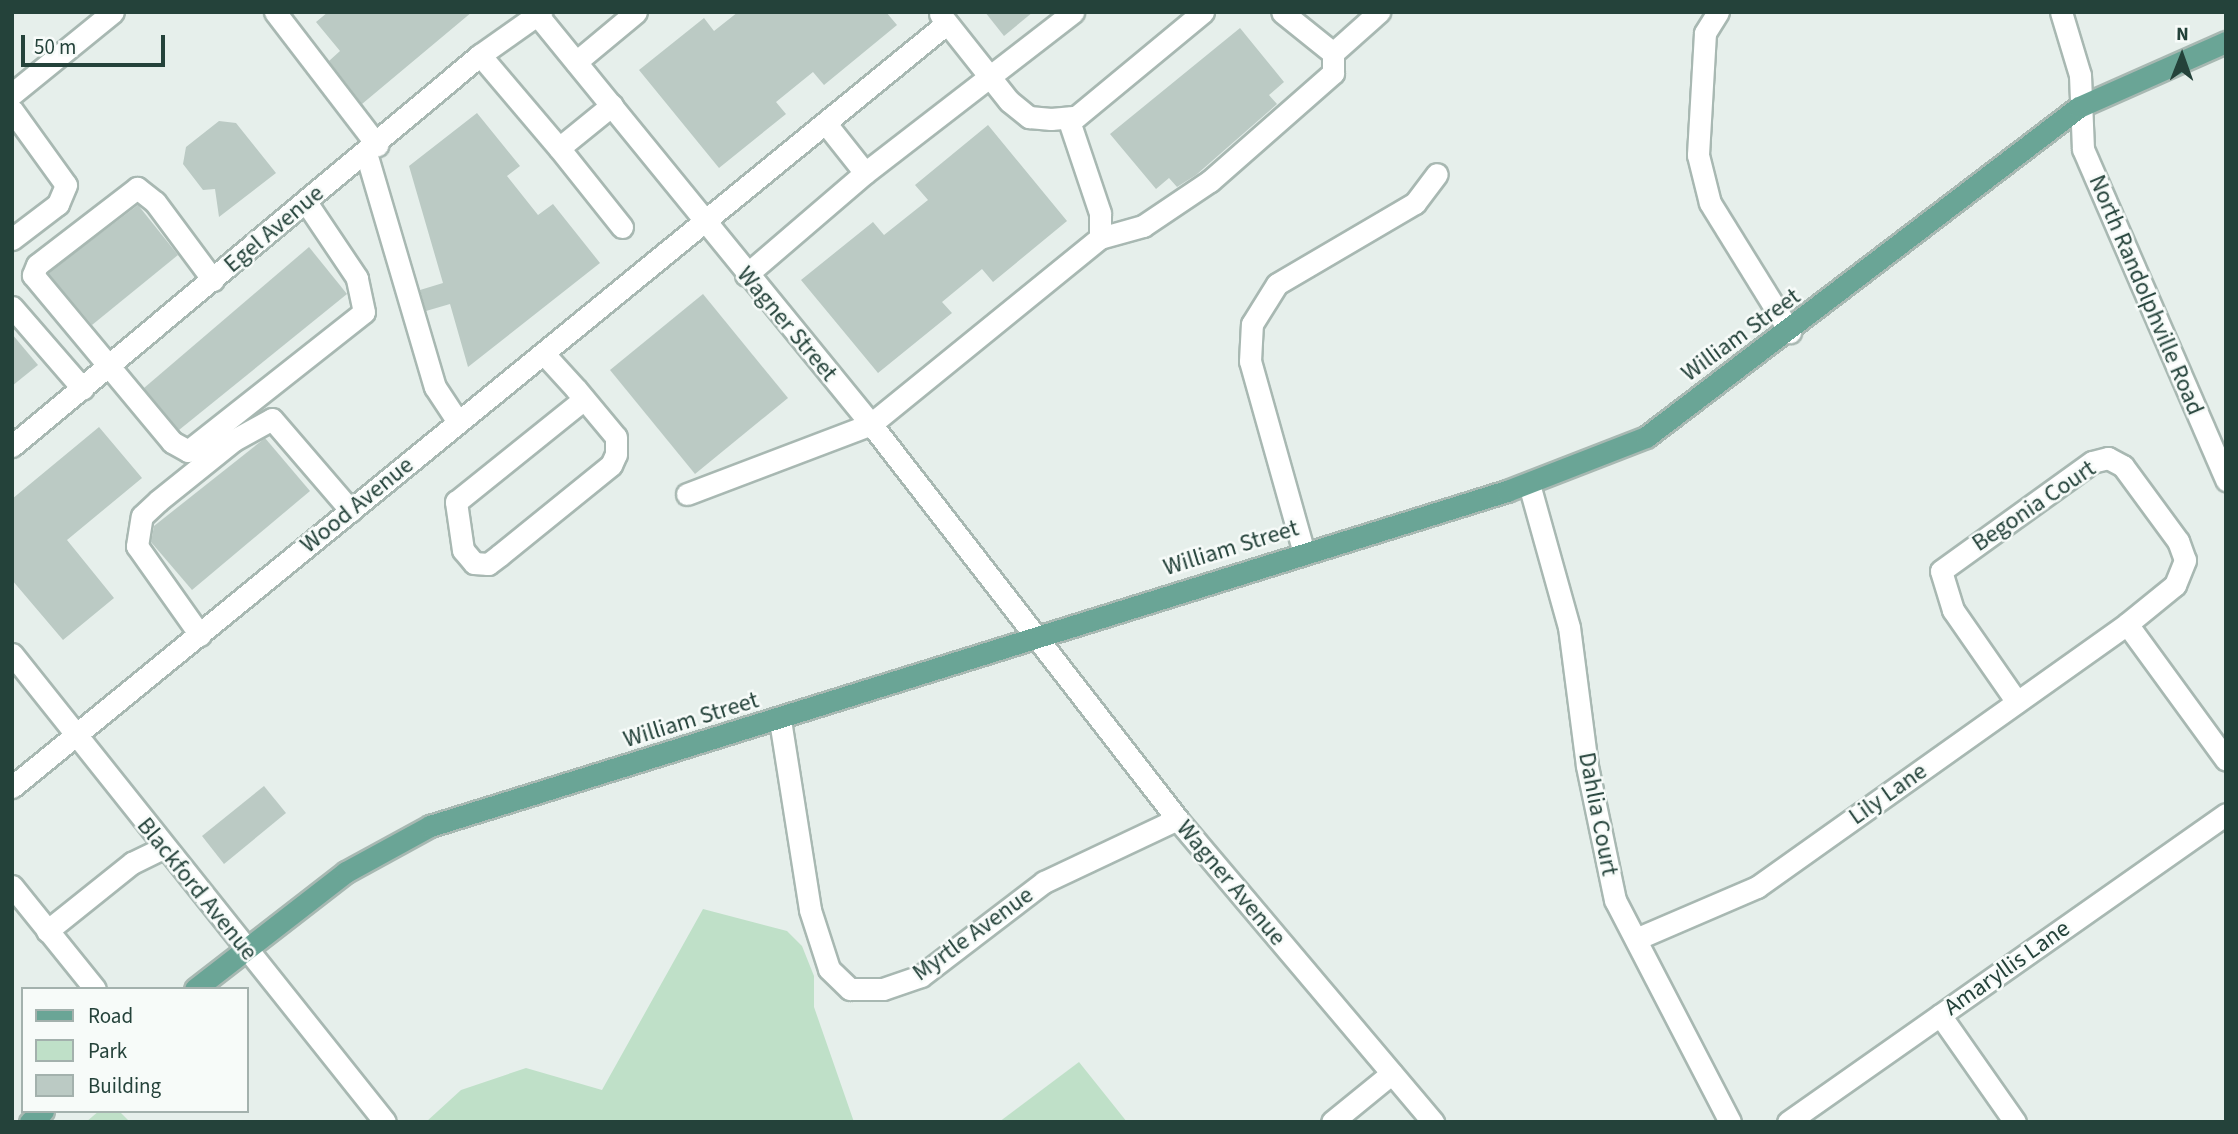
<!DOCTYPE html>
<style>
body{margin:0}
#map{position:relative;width:2238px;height:1134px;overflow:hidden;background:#e6efeb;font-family:"Source Sans 3",sans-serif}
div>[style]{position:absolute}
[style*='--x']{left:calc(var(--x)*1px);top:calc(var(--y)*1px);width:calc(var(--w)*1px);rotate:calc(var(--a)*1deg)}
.green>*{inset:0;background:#bfe0c8}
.building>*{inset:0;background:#bbcac4}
.roads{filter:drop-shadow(2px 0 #a8b8b2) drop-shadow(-2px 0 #a8b8b2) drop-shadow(0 2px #a8b8b2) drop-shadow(0 -2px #a8b8b2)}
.minor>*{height:21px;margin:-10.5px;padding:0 10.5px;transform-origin:10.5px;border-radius:10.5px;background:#fff}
.major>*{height:21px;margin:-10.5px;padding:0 10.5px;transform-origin:10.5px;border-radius:10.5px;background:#6aa596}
span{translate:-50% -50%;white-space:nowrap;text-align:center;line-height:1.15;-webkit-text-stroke:5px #f7fbf9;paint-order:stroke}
.street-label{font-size:24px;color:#24423a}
.frame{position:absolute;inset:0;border:14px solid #24423a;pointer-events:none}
.legend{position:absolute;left:21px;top:987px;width:228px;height:126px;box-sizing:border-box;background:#f7fbf9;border:2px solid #a3b1ad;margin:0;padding:9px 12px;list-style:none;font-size:21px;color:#24423a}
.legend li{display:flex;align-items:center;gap:14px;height:35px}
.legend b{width:35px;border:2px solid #a3b1ad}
.north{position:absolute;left:2147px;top:21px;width:70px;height:70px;-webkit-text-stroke:5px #f7fbf9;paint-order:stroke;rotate:1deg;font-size:19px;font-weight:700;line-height:28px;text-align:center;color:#24423a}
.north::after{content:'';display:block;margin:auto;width:24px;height:32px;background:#24423a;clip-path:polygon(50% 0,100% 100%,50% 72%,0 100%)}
.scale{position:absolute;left:21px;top:35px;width:144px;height:32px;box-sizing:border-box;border:4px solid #24423a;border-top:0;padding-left:9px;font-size:21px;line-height:24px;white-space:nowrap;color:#24423a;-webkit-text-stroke:5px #f7fbf9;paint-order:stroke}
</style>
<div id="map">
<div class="green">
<div style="clip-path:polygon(703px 909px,787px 931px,802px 946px,814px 976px,814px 1007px,854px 1122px,426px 1122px,461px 1090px,526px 1068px,602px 1090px)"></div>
<div style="clip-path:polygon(1079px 1062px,1127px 1122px,999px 1122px)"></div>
<div style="clip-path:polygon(99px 1111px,119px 1111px,130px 1122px,86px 1122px)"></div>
</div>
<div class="building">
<div style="clip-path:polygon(328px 12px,472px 12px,362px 104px,329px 61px,340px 51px,316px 22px)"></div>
<div style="clip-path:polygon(738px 12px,886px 12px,897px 25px,824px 85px,813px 72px,776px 102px,786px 114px,719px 168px,639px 70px,704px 18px,714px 31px)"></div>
<div style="clip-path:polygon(985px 12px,1033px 12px,1004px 36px)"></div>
<div style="clip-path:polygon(1240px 28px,1284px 82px,1269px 95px,1277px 104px,1196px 175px,1177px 187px,1169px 178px,1156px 189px,1110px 134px)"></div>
<div style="clip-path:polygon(477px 113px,520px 166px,507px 176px,538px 215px,553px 204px,600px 263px,468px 367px,450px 304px,426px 311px,420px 290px,443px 283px,409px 166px)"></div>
<div style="clip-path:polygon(219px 121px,236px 123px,276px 173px,219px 217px,215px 189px,203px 190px,183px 164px,186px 147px)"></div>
<div style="clip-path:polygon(988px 125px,1067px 221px,993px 282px,982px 269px,942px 302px,952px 313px,878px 373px,801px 280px,873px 222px,884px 235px,928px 200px,915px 185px)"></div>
<div style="clip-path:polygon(138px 205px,178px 255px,92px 325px,48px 273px)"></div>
<div style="clip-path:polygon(309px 247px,347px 294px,179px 430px,144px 388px)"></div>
<div style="clip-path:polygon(703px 294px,788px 398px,695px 474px,610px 370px)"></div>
<div style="clip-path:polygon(12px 334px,38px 365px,12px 386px)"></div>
<div style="clip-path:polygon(99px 427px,142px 478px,67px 540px,114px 598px,63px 640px,12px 580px,12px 499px)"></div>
<div style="clip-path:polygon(265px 438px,310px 491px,192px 590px,151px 542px,154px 526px)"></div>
<div style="clip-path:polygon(264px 786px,286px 813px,224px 864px,202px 836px)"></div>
</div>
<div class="roads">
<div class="minor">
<div style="--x:275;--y:12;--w:168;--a:52.5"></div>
<div style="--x:535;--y:12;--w:532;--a:50.8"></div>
<div style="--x:871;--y:424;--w:500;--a:52.2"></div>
<div style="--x:1177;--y:819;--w:397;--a:49.8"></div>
<div style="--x:1718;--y:12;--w:25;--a:122"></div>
<div style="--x:1705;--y:33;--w:122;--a:93.3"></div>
<div style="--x:1698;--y:155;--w:49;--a:76"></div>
<div style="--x:1710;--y:203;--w:152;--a:58.2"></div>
<div style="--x:2061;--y:12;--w:66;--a:73.2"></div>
<div style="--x:2080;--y:75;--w:74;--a:87.7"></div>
<div style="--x:2083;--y:149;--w:361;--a:66.6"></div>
<div style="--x:940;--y:14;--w:111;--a:51.6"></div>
<div style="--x:1009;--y:101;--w:26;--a:39"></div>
<div style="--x:1029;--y:117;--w:22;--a:5"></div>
<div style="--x:1051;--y:119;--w:25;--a:-5"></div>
<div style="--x:1076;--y:117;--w:165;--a:-39.6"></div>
<div style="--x:1333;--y:53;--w:62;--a:-41.7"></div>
<div style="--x:480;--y:55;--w:122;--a:49.7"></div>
<div style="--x:576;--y:62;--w:78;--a:-39.8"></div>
<div style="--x:12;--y:94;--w:130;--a:-39.1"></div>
<div style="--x:612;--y:105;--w:68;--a:140.9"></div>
<div style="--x:559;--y:148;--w:101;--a:51.4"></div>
<div style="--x:12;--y:110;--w:92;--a:54.2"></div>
<div style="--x:66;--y:185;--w:21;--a:113"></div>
<div style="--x:58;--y:204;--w:58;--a:142.7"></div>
<div style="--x:827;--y:125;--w:61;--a:51.6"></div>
<div style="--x:366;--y:153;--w:244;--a:73.6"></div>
<div style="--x:435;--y:387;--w:42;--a:56.7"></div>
<div style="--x:1100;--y:238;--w:45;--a:-15.6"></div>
<div style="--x:1143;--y:226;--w:81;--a:-33.9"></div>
<div style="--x:1210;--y:181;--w:164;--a:-41.3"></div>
<div style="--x:1333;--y:73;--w:20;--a:-90"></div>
<div style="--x:1333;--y:53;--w:65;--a:-141.2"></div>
<div style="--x:746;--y:275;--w:157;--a:-40.6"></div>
<div style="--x:865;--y:173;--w:263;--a:-37.7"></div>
<div style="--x:213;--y:280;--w:97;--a:-126.6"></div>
<div style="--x:155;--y:202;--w:23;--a:-142"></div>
<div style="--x:137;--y:188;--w:126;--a:142.4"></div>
<div style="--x:37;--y:265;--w:11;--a:112"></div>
<div style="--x:33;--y:275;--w:217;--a:50.2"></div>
<div style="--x:172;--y:442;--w:18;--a:29"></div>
<div style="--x:188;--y:451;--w:224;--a:-38.3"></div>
<div style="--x:364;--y:312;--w:35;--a:-102"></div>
<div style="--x:357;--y:278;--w:92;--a:-123.9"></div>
<div style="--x:12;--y:307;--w:108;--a:49.1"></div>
<div style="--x:545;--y:355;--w:46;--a:47.6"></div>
<div style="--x:576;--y:389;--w:62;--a:50.2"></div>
<div style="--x:616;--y:437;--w:17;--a:90"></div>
<div style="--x:616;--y:454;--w:12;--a:114"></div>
<div style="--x:611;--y:465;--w:143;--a:141"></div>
<div style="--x:500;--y:555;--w:15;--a:143"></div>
<div style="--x:488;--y:564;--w:14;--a:-176"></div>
<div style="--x:474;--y:563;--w:17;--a:-130"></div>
<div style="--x:463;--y:550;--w:49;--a:-98.3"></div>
<div style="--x:456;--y:502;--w:163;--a:-38.8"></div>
<div style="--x:12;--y:446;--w:610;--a:-39.88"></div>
<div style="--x:480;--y:55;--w:75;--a:-35.2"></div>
<div style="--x:1529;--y:484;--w:148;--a:74.4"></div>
<div style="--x:1569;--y:627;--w:140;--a:82.6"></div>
<div style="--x:1587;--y:766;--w:137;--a:78.2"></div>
<div style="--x:1615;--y:900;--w:250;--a:62.6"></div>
<div style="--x:687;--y:494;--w:197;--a:-20.8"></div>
<div style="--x:871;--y:424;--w:295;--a:-39.1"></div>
<div style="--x:1100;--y:238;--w:25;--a:-90"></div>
<div style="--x:1100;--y:213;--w:100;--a:-108.6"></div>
<div style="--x:1304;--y:553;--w:199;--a:-105.7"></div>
<div style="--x:1250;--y:361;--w:37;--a:-87"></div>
<div style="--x:1252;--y:324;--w:47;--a:-58"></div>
<div style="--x:1277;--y:284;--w:160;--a:-30.4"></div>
<div style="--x:1415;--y:203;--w:36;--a:-53"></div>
<div style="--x:2127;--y:624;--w:168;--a:53.9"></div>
<div style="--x:200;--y:635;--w:109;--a:-125.3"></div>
<div style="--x:137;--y:546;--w:30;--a:-81"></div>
<div style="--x:142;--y:516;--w:22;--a:-43"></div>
<div style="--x:158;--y:501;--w:97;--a:-38.8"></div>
<div style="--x:234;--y:440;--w:43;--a:-28.9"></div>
<div style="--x:272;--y:419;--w:121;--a:49.3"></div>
<div style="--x:12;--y:654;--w:598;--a:51.44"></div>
<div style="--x:780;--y:720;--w:192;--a:81"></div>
<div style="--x:810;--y:910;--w:62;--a:72.1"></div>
<div style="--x:829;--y:969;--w:29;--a:44"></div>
<div style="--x:850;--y:989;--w:33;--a:0"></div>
<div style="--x:883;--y:989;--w:40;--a:-18.9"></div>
<div style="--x:921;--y:976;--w:155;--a:-37.4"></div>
<div style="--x:1044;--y:882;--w:147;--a:-25.3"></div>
<div style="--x:12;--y:787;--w:1207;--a:-39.25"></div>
<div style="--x:12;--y:886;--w:132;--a:51.1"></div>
<div style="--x:47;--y:931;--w:109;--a:-38.7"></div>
<div style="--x:132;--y:863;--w:34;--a:-26"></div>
<div style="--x:1636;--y:939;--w:132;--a:-23.3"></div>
<div style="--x:1757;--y:887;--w:454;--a:-35.4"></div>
<div style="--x:2127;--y:624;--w:62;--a:-39.1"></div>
<div style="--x:2175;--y:585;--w:27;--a:-68"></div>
<div style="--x:2185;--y:560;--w:20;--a:-110"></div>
<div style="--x:2178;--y:541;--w:93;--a:-126.3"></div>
<div style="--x:2123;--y:466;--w:17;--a:-152"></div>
<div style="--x:2108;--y:458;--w:16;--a:166"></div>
<div style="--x:2092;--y:462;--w:186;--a:144.2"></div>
<div style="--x:1941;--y:571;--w:41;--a:72.9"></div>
<div style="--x:1953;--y:610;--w:112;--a:55.2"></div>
<div style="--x:1940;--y:1015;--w:131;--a:55"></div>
<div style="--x:1332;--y:1122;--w:77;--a:-39.2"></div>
<div style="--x:1788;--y:1122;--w:535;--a:-35.11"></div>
</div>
<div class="major">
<div style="--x:195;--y:989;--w:191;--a:-37.8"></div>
<div style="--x:346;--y:872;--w:96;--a:-28.7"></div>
<div style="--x:430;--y:826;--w:1128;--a:-17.28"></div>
<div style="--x:1507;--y:491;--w:149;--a:-21.2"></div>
<div style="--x:1646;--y:437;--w:544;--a:-37.31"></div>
<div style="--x:2079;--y:107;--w:161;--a:-23.9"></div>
<div style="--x:30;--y:1122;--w:17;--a:-40"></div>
</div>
</div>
<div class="street-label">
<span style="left:274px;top:229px;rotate:-40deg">Egel Avenue</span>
<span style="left:2146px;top:295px;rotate:67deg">North Randolphville Road</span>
<span style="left:787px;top:324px;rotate:50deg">Wagner Street</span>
<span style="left:1741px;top:335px;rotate:-36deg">William Street</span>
<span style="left:357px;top:505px;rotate:-39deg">Wood Avenue</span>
<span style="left:2034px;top:506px;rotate:-34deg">Begonia Court</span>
<span style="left:1231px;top:548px;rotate:-17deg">William Street</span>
<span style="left:691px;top:720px;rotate:-17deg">William Street</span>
<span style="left:1888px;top:794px;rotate:-35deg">Lily Lane</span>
<span style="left:1598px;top:814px;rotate:79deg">Dahlia Court</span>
<span style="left:1231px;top:883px;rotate:50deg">Wagner Avenue</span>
<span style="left:197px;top:889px;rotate:51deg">Blackford Avenue</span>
<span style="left:973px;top:934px;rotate:-36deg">Myrtle Avenue</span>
<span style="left:2007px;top:968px;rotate:-35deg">Amaryllis Lane</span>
</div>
<div class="frame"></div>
<ul class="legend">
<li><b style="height:9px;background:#6aa596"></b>Road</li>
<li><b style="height:19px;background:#bfe0c8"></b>Park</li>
<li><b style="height:19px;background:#bbcac4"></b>Building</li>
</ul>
<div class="north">N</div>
<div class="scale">50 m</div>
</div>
